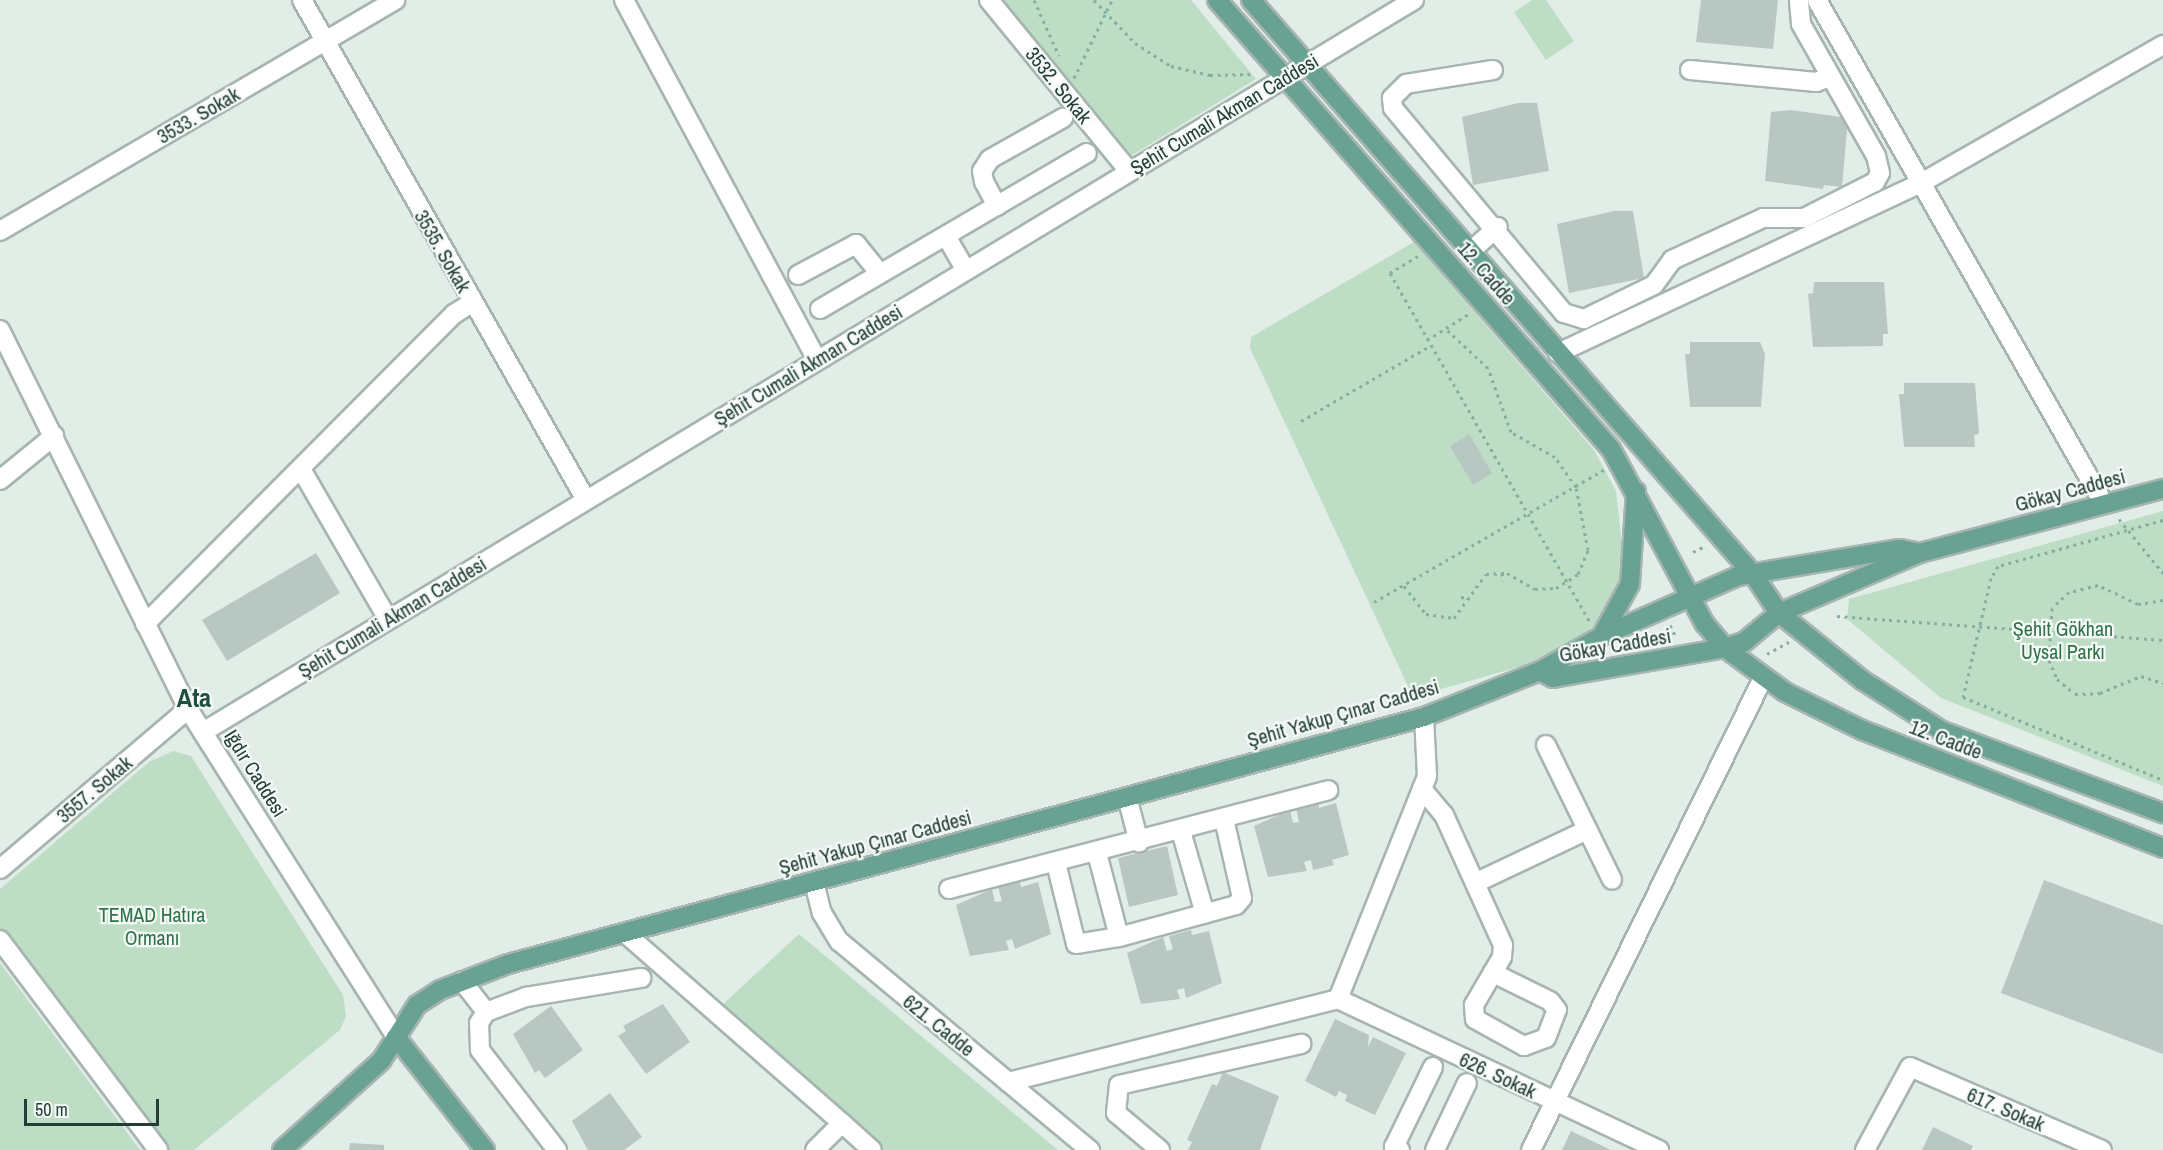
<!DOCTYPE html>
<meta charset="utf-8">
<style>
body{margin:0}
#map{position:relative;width:2163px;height:1150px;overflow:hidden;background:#e3ede8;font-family:"Archivo Narrow",sans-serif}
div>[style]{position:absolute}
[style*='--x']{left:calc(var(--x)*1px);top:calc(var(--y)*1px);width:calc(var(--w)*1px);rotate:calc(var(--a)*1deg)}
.green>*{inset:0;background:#bdddc5}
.building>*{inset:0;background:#b8c7c1}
.path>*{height:3px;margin-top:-1.5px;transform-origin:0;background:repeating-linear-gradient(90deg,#84afa1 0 3px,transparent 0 7.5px)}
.roads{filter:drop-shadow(2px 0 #a6b5af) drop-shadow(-2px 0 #a6b5af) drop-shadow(0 2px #a6b5af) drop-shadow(0 -2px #a6b5af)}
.minor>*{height:18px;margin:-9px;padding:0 9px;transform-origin:9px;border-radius:9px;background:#fff}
.major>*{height:18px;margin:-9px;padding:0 9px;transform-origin:9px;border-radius:9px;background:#69a192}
span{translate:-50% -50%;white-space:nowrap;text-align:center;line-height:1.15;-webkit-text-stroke:4.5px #f4f9f6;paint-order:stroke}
.street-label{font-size:20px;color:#233e36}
.park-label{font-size:20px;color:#2e7348}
.district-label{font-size:26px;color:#1f4f43;font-weight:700}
.scale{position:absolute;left:24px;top:1099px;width:135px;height:27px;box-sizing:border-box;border:3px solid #233e36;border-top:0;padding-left:8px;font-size:18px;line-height:21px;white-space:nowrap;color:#233e36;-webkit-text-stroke:4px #f4f9f6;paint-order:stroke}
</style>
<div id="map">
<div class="green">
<div style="clip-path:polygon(999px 0,1191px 0,1256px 79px,1129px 157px)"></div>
<div style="clip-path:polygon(1532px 0,1546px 0,1574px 41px,1546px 60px,1514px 12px)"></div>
<div style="clip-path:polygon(1414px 242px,1594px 450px,1616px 491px,1625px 571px,1617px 599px,1598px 623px,1568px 645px,1522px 666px,1413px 697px,1250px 348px,1251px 337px)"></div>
<div style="clip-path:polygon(2163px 511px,2163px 786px,1941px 698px,1847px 619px,1849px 599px)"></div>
<div style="clip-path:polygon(173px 751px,191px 756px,343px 995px,346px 1016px,340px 1030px,194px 1150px,166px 1150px,0 929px,0 889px,149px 762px)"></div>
<div style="clip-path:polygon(799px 934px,1058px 1150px,881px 1150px,720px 1007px)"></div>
<div style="clip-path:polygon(0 963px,140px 1150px,0 1150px)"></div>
</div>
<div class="building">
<div style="clip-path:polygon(1701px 0,1778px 0,1773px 49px,1696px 42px)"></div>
<div style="clip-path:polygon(1518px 103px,1537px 103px,1549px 171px,1473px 185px,1462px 117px)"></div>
<div style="clip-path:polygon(1791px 110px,1848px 118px,1842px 187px,1824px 185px,1823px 189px,1765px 181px,1771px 112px)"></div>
<div style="clip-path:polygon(1614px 211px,1633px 211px,1644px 278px,1569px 293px,1557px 224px)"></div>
<div style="clip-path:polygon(1814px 282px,1884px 282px,1888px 334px,1883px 334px,1883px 346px,1813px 347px,1808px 294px,1813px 293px)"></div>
<div style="clip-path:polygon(1690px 342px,1760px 342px,1765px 354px,1761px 407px,1690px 407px,1685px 354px,1690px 354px)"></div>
<div style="clip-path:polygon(1904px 383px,1975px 383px,1979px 434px,1974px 435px,1975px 447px,1904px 447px,1899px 394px,1904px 394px)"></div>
<div style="clip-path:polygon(1469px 434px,1492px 473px,1473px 485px,1450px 446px)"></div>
<div style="clip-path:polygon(316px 553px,340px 593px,227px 661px,202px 620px)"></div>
<div style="clip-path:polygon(1318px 802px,1319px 808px,1336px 803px,1349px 855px,1332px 860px,1334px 865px,1313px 870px,1311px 860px,1304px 862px,1307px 871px,1268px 877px,1254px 826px,1290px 810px,1293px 823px,1299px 822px,1296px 808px)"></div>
<div style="clip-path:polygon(1167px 846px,1178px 895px,1129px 907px,1118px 858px)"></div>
<div style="clip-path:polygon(2044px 880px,2163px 925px,2163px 1054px,2001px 993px)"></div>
<div style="clip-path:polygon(1020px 881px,1021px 887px,1038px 882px,1051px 934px,1015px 949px,1012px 939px,1006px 941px,1009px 950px,970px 956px,956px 905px,992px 889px,995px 902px,1002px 901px,998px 887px)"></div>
<div style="clip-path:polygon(1191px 930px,1192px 935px,1209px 931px,1222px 983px,1186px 998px,1184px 988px,1177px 990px,1180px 999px,1141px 1004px,1127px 953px,1163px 937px,1167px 951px,1173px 949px,1169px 936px)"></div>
<div style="clip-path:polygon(663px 1004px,690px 1042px,646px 1074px,618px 1036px,626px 1031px,623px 1026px)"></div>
<div style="clip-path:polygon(551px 1006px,583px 1050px,545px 1078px,539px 1070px,535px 1073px,513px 1034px)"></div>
<div style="clip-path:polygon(1335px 1019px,1369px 1035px,1368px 1047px,1373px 1037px,1406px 1053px,1375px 1115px,1345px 1101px,1347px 1095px,1339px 1091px,1336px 1097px,1305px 1081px)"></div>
<div style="clip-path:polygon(1223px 1072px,1279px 1096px,1260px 1150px,1188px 1150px,1192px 1142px,1187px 1140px,1212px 1084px,1217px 1086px)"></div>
<div style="clip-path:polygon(610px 1093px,642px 1137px,624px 1150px,588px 1150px,572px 1121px)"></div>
<div style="clip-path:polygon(1933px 1127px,1973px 1146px,1971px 1150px,1922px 1150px)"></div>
<div style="clip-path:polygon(1571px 1131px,1611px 1150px,1562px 1150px)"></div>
<div style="clip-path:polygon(350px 1143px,384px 1145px,384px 1150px,349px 1150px)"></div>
</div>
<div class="path">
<div style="--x:1034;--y:0;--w:61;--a:65.9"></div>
<div style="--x:1094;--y:0;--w:59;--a:46.4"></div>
<div style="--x:1135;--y:43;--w:43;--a:32.6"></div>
<div style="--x:1171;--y:66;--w:40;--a:13"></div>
<div style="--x:1210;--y:75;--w:44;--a:-1.3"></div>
<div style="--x:1074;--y:78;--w:87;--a:-64"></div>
<div style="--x:1418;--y:256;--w:33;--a:149"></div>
<div style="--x:1390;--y:273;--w:402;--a:60.2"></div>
<div style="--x:1427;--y:340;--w:51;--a:-32.1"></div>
<div style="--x:1301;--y:421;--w:149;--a:-30.2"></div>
<div style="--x:2119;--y:519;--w:70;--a:50.8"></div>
<div style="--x:2163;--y:520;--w:171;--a:164.4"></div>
<div style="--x:1998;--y:566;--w:14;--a:120"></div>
<div style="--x:1991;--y:578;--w:122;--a:103.2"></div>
<div style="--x:1963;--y:697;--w:217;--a:22.5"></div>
<div style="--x:1693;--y:552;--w:13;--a:-27"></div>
<div style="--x:1502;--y:573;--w:8;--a:83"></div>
<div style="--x:1404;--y:586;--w:36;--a:52"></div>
<div style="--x:1426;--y:614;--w:28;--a:8"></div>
<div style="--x:1454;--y:618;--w:54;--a:-54"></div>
<div style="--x:1486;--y:574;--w:21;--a:-3"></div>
<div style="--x:1507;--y:573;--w:32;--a:30"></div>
<div style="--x:1535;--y:589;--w:21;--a:-3"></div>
<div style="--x:1556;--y:588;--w:26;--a:-32"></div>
<div style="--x:1578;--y:574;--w:26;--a:-67"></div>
<div style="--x:1588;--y:550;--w:64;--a:-100.8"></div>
<div style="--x:1576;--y:487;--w:37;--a:-125"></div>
<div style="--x:1555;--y:457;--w:51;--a:-150.4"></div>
<div style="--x:1511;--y:432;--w:68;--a:-109.8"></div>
<div style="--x:1488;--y:368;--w:57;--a:-137.1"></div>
<div style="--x:1461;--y:597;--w:9;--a:6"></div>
<div style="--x:2163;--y:600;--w:25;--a:171"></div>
<div style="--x:2138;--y:604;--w:44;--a:-154.6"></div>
<div style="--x:2098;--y:585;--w:30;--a:166"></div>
<div style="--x:2069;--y:592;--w:23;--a:137"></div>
<div style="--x:2052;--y:608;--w:52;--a:93.3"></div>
<div style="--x:2049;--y:660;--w:21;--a:67"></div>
<div style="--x:2057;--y:679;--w:23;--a:40"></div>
<div style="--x:2075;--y:694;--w:25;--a:-2"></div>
<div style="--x:2100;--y:693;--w:44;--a:-22.5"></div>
<div style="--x:2141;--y:676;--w:23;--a:18"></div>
<div style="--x:1374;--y:602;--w:265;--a:-29.9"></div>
<div style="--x:1837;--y:616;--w:327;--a:4.2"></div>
<div style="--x:1670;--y:625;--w:14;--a:65"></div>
<div style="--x:1767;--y:654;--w:25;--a:-29"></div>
</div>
<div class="roads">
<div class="minor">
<div style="--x:302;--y:0;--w:575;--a:60.4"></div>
<div style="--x:624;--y:0;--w:408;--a:61.8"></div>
<div style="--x:989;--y:0;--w:221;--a:50.7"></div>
<div style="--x:1817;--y:0;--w:580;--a:60.34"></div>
<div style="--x:1493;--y:70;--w:88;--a:170.9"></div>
<div style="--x:1406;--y:84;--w:20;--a:135"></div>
<div style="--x:1392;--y:98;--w:10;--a:84"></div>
<div style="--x:1393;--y:108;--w:267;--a:50.2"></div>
<div style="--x:1564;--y:313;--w:21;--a:17"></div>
<div style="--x:1584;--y:319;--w:78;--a:-25.9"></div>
<div style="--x:1654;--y:285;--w:31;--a:-54"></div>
<div style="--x:1672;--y:260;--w:100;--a:-24.8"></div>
<div style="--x:1763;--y:218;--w:41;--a:0"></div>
<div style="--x:1804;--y:218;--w:80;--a:-26.9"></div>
<div style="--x:1875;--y:182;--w:10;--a:-61"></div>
<div style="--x:1880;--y:173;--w:17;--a:-103"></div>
<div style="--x:1876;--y:156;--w:152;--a:-119.6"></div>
<div style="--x:1801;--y:24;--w:24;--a:-95"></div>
<div style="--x:1690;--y:70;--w:127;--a:5.4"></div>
<div style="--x:1816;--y:82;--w:15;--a:-20"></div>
<div style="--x:997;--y:206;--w:27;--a:-118"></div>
<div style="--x:984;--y:182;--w:11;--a:-100"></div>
<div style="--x:982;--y:171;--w:14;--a:-56"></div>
<div style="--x:990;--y:159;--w:84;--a:-29.3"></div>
<div style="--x:0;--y:231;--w:458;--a:-30.3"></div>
<div style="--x:946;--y:236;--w:39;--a:60"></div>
<div style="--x:1471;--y:251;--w:36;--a:-42"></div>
<div style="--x:798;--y:275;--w:66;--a:-28.1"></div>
<div style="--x:856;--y:244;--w:38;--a:51"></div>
<div style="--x:820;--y:309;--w:309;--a:-30.3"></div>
<div style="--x:0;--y:330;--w:423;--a:63.6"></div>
<div style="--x:188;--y:709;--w:388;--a:57.6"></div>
<div style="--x:1558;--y:353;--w:401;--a:-25.1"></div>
<div style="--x:1921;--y:183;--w:279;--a:-29.7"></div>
<div style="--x:301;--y:469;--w:173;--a:59.9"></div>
<div style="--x:0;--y:480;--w:70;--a:-39.2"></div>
<div style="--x:145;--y:624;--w:438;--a:-45.1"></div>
<div style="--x:454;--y:314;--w:22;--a:-32"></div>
<div style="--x:203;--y:732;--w:1415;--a:-31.15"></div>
<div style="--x:1546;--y:745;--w:150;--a:63.9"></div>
<div style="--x:1422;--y:789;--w:34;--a:50"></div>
<div style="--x:1444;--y:815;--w:143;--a:65.6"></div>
<div style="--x:1503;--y:945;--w:12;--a:95"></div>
<div style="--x:1502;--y:957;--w:56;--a:120.3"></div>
<div style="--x:1474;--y:1005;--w:14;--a:86"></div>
<div style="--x:1475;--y:1019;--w:56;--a:28.9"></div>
<div style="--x:1524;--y:1046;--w:23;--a:-20"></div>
<div style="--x:1546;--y:1038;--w:30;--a:-69"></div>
<div style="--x:1557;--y:1010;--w:11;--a:-128"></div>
<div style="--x:1550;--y:1001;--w:64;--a:-153.8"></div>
<div style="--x:1127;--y:797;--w:47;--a:75.1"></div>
<div style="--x:1181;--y:831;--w:86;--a:73.9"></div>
<div style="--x:1097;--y:853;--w:87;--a:75.3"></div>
<div style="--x:1056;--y:863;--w:83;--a:76.1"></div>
<div style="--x:1076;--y:944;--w:44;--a:-9.2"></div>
<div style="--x:1119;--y:937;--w:121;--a:-15.3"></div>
<div style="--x:1236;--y:905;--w:9;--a:-49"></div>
<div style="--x:1242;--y:898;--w:81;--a:-102.8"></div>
<div style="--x:0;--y:869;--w:247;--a:-40.4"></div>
<div style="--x:814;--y:882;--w:32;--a:76"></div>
<div style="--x:822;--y:913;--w:33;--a:59"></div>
<div style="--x:839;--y:941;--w:327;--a:39.8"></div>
<div style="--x:1475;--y:883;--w:124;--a:-25.3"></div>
<div style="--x:949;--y:889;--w:392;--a:-14.6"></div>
<div style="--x:625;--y:933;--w:288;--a:41.2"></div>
<div style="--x:842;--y:1123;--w:38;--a:135"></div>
<div style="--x:0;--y:940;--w:263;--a:53"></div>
<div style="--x:462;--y:981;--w:39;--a:52"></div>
<div style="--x:1338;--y:999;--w:355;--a:25.2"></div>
<div style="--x:1008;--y:1082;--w:340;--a:-14.1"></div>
<div style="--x:1338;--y:999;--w:240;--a:-68.2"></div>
<div style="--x:1427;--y:776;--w:59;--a:-92.9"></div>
<div style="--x:842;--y:1123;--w:40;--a:42"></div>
<div style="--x:557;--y:1150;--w:126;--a:-127.6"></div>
<div style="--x:480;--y:1050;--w:27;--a:-92"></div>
<div style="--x:479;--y:1023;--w:13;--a:-58"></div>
<div style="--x:486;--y:1012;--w:43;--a:-20.6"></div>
<div style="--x:526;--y:997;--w:117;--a:-9.4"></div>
<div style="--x:1160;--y:1150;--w:57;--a:-139.9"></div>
<div style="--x:1116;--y:1113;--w:28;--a:-84"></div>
<div style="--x:1119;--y:1085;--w:187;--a:-12.7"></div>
<div style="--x:1400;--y:1150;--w:7;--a:-153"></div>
<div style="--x:1394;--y:1147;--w:89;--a:-64"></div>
<div style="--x:1435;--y:1150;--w:74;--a:-64.5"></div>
<div style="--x:1531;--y:1150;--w:526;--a:-63.82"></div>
<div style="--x:1865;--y:1150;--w:94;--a:-61.5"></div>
<div style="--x:1910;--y:1067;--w:209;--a:23.4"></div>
</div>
<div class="major">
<div style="--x:1217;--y:0;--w:597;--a:48.73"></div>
<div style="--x:1611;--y:449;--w:199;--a:61.8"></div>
<div style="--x:1705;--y:624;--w:31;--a:50"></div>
<div style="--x:1725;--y:648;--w:74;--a:36.3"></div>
<div style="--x:1785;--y:692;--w:86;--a:26.3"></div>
<div style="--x:1862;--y:730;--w:323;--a:21.4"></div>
<div style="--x:1251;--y:0;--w:763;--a:48.83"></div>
<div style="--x:1753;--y:574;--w:47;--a:56.3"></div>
<div style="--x:1779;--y:613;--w:107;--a:38.9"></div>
<div style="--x:1862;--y:680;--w:95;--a:32.5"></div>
<div style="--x:1942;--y:731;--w:236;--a:20.4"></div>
<div style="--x:1602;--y:635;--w:58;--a:-61.2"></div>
<div style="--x:1630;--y:584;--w:93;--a:-86.3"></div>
<div style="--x:1540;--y:671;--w:15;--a:28"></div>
<div style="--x:1553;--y:678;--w:175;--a:-9.9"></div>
<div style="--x:1725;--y:648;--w:20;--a:-18"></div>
<div style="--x:1744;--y:642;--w:45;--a:-39.6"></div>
<div style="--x:1779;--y:613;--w:153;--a:-23.1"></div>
<div style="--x:1920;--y:553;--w:251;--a:-14.8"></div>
<div style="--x:396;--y:1037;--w:144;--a:51.8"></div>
<div style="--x:282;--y:1150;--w:133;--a:-42"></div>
<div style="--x:381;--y:1061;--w:67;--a:-57.3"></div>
<div style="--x:417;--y:1005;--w:27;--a:-33"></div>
<div style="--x:440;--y:990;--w:73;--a:-20.9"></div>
<div style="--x:508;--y:964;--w:949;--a:-15.09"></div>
<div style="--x:1424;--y:717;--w:125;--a:-21.6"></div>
<div style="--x:1540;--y:671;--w:71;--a:-29.4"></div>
<div style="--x:1602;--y:636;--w:149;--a:-23.8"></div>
<div style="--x:1738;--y:576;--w:164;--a:-9.5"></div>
<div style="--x:1900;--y:549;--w:20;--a:11"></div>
</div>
</div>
<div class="street-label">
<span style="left:1059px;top:85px;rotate:51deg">3532. Sokak</span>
<span style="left:1224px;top:114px;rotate:-31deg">Şehit Cumali Akman Caddesi</span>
<span style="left:198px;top:115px;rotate:-30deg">3533. Sokak</span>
<span style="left:443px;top:251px;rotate:60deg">3535. Sokak</span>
<span style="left:1487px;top:273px;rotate:49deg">12. Cadde</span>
<span style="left:808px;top:365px;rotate:-31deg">Şehit Cumali Akman Caddesi</span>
<span style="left:2070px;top:490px;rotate:-15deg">Gökay Caddesi</span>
<span style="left:392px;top:617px;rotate:-31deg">Şehit Cumali Akman Caddesi</span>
<span style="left:1615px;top:645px;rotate:-10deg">Gökay Caddesi</span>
<span style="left:1343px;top:713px;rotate:-16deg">Şehit Yakup Çınar Caddesi</span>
<span style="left:1946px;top:739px;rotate:21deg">12. Cadde</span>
<span style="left:256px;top:773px;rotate:58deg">Iğdır Caddesi</span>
<span style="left:94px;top:789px;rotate:-40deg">3557. Sokak</span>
<span style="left:875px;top:842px;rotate:-15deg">Şehit Yakup Çınar Caddesi</span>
<span style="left:939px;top:1025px;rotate:39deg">621. Cadde</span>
<span style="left:1498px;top:1075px;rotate:25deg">626. Sokak</span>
<span style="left:2006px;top:1109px;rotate:23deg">617. Sokak</span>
</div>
<div class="park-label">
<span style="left:2063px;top:640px">Şehit Gökhan<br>Uysal Parkı</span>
<span style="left:152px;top:926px">TEMAD Hatıra<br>Ormanı</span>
</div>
<div class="district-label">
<span style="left:194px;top:698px">Ata</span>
</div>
<div class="scale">50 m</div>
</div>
